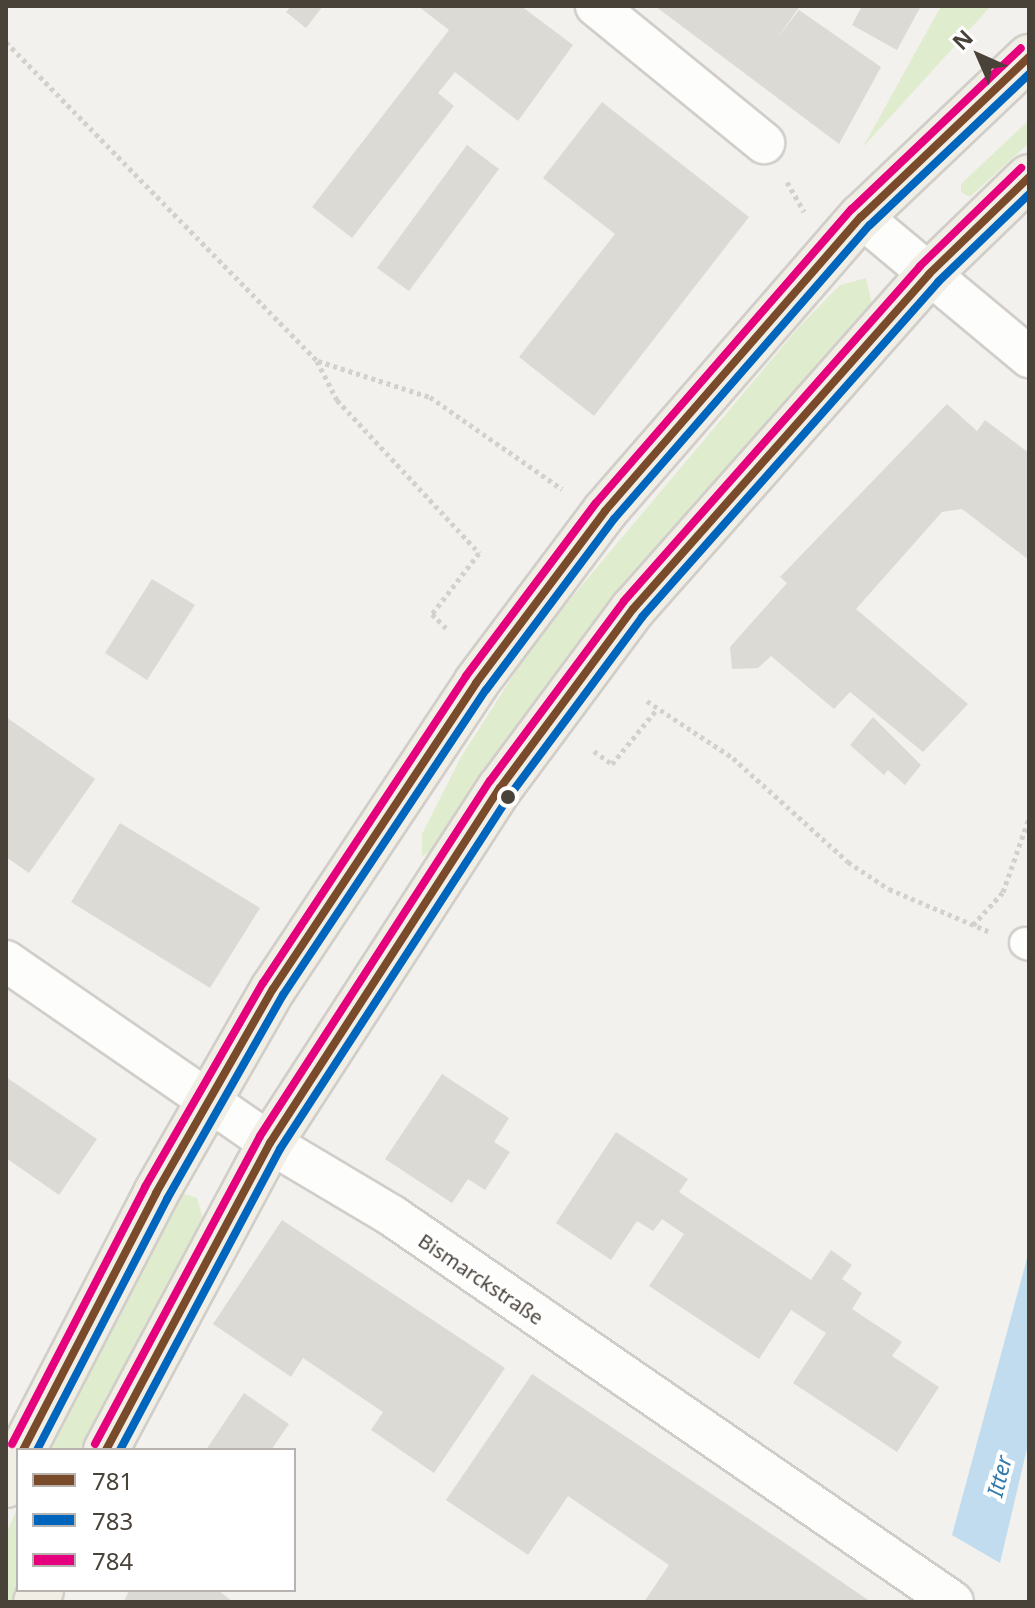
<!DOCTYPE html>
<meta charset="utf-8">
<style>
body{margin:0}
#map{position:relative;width:1035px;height:1608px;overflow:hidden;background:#f3f1ed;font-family:"Noto Sans",sans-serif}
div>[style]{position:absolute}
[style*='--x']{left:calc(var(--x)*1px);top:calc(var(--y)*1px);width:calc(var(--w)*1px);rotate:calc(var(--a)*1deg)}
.green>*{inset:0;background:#e0ecce}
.water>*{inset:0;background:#c0dcee}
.building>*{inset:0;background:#dcdad5}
.path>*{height:5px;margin-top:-2.5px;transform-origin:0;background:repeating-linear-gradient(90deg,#d3d1cc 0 4px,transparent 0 8px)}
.roads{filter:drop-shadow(2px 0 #d1ceca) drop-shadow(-2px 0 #d1ceca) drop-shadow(0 2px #d1ceca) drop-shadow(0 -2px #d1ceca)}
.pedestrian>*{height:30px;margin:-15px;padding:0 15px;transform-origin:15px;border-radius:15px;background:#fdfdfc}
.minor>*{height:40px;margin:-20px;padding:0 20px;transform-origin:20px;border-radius:20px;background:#fdfdfc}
.primary>*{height:44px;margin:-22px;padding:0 22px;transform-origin:22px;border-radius:22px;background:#f1eee5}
.bus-1>*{height:8px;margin:-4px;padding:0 4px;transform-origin:4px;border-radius:4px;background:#7a4b2a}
.bus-2>*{height:8px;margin:-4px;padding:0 4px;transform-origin:4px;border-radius:4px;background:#0065bd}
.bus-3>*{height:8px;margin:-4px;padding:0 4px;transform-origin:4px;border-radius:4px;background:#e5007d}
.dots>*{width:22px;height:22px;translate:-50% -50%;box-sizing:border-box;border:4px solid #fff;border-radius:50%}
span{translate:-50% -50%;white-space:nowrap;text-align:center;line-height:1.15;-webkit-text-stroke:8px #fff;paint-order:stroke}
.street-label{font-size:20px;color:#494239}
.water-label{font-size:22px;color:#3279ab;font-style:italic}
.frame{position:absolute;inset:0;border:8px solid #494239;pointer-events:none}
.legend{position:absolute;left:16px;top:1448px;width:280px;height:144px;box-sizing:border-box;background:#fff;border:2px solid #b6b3b0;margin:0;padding:10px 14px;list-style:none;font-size:24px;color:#494239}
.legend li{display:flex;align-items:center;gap:16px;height:40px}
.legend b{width:40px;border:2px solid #b6b3b0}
.north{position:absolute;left:939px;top:16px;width:80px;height:80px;-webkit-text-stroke:6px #fff;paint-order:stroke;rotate:315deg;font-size:22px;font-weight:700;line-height:32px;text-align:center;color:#494239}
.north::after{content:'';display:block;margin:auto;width:28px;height:36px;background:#494239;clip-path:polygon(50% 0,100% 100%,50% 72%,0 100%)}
</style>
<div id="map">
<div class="green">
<div style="clip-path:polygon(941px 6px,991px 6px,863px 147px)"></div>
<div style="clip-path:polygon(1029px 120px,1029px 143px,970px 197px,961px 192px,961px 184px)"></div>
<div style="clip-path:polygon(866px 278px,872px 304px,664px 541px,545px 687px,441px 846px,422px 856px,422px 834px,461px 757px,535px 641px,799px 327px,840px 285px)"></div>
<div style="clip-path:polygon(176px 1191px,197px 1198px,203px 1219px,84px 1450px,44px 1450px)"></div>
<div style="clip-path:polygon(18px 1507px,18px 1590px,15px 1602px,6px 1602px,6px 1534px)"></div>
</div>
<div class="water">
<div style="clip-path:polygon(1029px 1251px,1029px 1440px,1000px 1563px,952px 1535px)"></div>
</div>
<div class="building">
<div style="clip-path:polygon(291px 6px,323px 6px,306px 28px,286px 12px)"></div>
<div style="clip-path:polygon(418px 6px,521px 6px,573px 45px,518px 121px,455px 72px,438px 93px,454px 106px,352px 238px,312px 207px,449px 30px)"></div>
<div style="clip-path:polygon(655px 6px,800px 6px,776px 40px,799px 10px,881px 67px,839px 144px)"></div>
<div style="clip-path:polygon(862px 6px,921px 6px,897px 50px,852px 25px)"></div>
<div style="clip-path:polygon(602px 102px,749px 217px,594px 416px,519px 357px,615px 234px,543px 178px)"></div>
<div style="clip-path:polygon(467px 145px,499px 169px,409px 291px,377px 268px)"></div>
<div style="clip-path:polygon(947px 404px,977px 431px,985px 420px,1029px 453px,1029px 560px,962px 509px,942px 512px,856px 609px,968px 704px,923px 752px,850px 692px,834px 709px,771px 656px,758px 668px,732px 669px,730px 647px,787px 583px,780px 577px)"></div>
<div style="clip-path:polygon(152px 579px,195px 605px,147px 680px,105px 653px)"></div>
<div style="clip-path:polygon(6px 717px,95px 779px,29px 873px,6px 857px)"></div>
<div style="clip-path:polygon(873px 717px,921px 765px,905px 785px,888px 770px,884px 775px,850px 745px)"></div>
<div style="clip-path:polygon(120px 823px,260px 908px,210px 988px,71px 902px)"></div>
<div style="clip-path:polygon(442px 1074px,509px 1118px,494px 1142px,510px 1152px,485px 1190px,468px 1179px,452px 1203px,385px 1159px)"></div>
<div style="clip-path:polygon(6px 1077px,97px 1139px,59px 1195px,6px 1158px)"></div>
<div style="clip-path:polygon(616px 1132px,688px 1179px,679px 1192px,811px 1280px,831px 1250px,852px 1265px,842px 1279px,862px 1293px,852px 1309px,902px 1342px,892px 1356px,939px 1387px,897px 1452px,793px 1383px,826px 1333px,791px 1310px,759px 1359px,649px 1286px,684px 1234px,662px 1219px,653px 1231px,637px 1221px,611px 1260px,556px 1223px)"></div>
<div style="clip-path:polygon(282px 1220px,505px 1368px,434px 1473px,371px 1430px,383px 1412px,303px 1358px,291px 1377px,213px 1324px)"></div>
<div style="clip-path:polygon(532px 1374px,782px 1541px,871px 1602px,644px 1602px,669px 1565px,568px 1496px,528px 1555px,446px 1500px)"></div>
<div style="clip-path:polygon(244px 1393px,289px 1424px,271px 1450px,206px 1450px)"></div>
<div style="clip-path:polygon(129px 1590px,218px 1590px,233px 1602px,124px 1602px)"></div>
</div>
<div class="path">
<div style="--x:6;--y:42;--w:446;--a:45.7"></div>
<div style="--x:317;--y:361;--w:44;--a:62.9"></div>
<div style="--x:337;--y:400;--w:209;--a:47.1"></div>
<div style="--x:479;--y:553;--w:77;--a:127.6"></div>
<div style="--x:432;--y:614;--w:24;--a:45"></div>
<div style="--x:787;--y:182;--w:34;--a:60"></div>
<div style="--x:318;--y:361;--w:118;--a:17.8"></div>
<div style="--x:430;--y:397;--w:161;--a:34.9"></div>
<div style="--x:647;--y:701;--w:103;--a:33.5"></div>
<div style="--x:733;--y:758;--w:155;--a:42.1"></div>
<div style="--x:848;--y:862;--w:49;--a:33.4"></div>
<div style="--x:889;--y:889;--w:108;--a:23"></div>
<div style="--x:594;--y:751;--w:22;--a:36"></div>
<div style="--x:612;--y:764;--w:71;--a:-50.7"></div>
<div style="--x:973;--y:925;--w:45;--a:-47.7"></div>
<div style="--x:1003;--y:892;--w:78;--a:-70.6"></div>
</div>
<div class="roads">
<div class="pedestrian">
<div style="--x:1025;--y:943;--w:4;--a:27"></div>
</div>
<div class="minor">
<div style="--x:596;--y:6;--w:217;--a:39.2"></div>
<div style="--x:861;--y:217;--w:219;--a:39.8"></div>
<div style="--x:6;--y:961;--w:321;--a:34.6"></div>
<div style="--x:270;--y:1143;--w:141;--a:30.8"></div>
<div style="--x:391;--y:1215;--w:682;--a:34.55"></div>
</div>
<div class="primary">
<div style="--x:23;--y:1450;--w:289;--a:-62.6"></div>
<div style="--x:156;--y:1193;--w:235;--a:-60.2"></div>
<div style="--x:273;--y:989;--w:367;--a:-56.4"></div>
<div style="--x:476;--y:683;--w:215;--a:-53.1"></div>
<div style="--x:605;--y:511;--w:390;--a:-49"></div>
<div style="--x:861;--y:217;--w:232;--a:-43.6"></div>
<div style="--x:106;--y:1450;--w:348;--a:-61.9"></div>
<div style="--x:270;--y:1143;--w:423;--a:-57.1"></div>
<div style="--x:500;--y:788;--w:223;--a:-53.4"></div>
<div style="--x:633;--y:609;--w:447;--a:-48.5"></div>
<div style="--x:929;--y:274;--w:139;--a:-44.1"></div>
<div style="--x:6;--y:1485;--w:28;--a:-64"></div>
<div style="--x:36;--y:1602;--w:13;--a:-67"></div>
</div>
</div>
<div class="bus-1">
<div style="--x:23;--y:1450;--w:289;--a:-62.6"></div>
<div style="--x:156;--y:1193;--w:235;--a:-60.2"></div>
<div style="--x:273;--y:989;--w:367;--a:-56.4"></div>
<div style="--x:476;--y:683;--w:215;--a:-53.1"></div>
<div style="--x:605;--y:511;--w:390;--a:-49"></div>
<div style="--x:861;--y:217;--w:232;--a:-43.6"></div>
<div style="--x:106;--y:1450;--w:348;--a:-61.9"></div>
<div style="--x:270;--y:1143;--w:423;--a:-57.1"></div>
<div style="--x:500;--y:788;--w:223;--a:-53.4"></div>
<div style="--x:633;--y:609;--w:447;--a:-48.5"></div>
<div style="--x:929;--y:274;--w:139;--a:-44.1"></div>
</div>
<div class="bus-2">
<div style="--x:37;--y:1450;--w:283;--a:-62.6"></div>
<div style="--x:167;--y:1199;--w:235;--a:-60.4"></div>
<div style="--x:283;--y:995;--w:366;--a:-56.4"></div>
<div style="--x:486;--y:690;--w:214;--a:-53.2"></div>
<div style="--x:614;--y:519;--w:390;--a:-49"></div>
<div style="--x:870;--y:225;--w:219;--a:-43.5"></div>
<div style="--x:120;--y:1450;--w:341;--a:-62"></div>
<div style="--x:280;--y:1149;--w:422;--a:-57"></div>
<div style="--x:510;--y:795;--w:222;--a:-53.4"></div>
<div style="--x:642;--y:617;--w:447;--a:-48.5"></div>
<div style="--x:938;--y:282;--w:127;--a:-44"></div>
</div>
<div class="bus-3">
<div style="--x:12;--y:1444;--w:289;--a:-62.6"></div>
<div style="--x:145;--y:1187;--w:236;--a:-60"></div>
<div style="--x:263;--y:983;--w:368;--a:-56.5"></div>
<div style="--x:466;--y:676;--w:216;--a:-53.1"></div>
<div style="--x:596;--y:503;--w:390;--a:-49"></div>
<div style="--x:852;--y:209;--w:233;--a:-43.6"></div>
<div style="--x:95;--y:1444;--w:349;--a:-61.8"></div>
<div style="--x:260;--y:1136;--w:423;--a:-57.1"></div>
<div style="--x:490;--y:781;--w:224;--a:-53.3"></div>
<div style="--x:624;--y:601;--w:447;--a:-48.5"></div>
<div style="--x:920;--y:266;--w:141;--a:-44.1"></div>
</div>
<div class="dots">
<div style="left:508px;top:797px;background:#494239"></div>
</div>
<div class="street-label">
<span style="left:481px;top:1279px;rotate:34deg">Bismarckstraße</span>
</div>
<div class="water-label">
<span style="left:999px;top:1476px;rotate:-76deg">Itter</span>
</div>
<div class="frame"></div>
<ul class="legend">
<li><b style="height:10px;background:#7a4b2a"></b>781</li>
<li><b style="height:10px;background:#0065bd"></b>783</li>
<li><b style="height:10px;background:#e5007d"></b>784</li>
</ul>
<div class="north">N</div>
</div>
